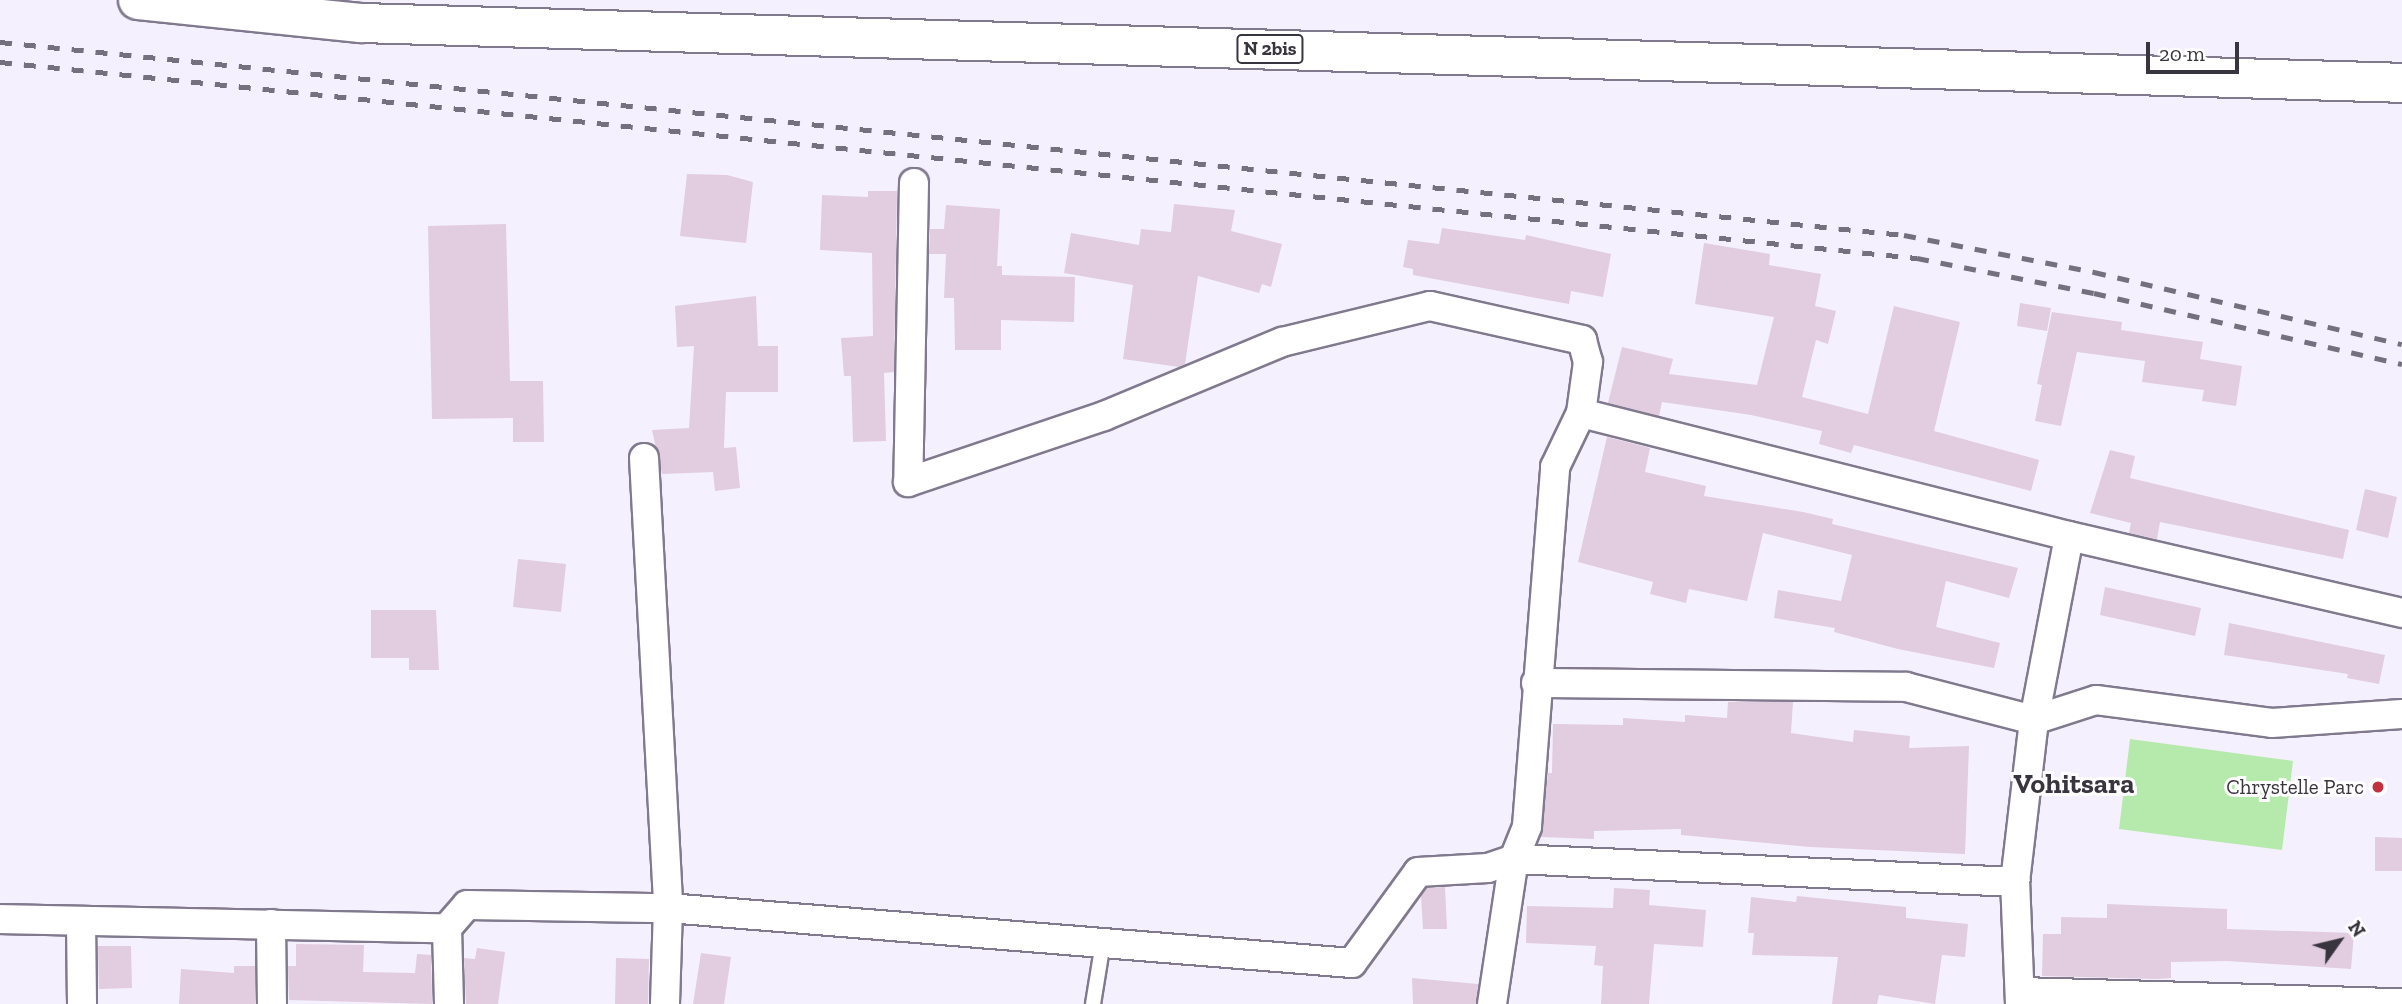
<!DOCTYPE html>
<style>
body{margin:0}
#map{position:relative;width:2402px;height:1004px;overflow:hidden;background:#f5f0fe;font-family:"Zilla Slab",serif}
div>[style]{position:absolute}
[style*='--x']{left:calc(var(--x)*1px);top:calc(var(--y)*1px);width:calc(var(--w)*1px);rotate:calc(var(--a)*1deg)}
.green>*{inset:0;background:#b5eaac}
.building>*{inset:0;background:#e1cddf}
.roads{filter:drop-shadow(2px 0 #81798e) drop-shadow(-2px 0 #81798e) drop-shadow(0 2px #81798e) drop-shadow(0 -2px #81798e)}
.service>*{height:14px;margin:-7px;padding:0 7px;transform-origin:7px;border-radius:7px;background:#fff}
.minor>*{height:28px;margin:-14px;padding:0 14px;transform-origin:14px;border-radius:14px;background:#fff}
.primary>*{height:38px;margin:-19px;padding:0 19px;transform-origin:19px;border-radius:19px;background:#fff}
.rail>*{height:5px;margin-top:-2.5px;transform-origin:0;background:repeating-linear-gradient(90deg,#75707c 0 12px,transparent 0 24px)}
.dots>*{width:19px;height:19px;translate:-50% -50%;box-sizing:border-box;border:4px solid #fff;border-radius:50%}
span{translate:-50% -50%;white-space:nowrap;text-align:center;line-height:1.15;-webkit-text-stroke:6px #fff;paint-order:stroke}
.shield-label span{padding:2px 5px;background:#fff;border:2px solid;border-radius:5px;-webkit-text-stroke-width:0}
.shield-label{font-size:19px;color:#39353f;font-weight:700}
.poi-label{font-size:21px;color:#39353f}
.right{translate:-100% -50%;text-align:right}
.district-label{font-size:28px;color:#39353f;font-weight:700}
.north{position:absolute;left:2304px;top:906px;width:70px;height:70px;-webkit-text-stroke:5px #fff;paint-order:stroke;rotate:56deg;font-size:19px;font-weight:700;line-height:28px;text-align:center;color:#39353f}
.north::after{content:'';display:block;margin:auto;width:24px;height:32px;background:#39353f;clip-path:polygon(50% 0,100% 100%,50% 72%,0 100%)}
.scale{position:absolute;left:2146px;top:42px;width:93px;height:32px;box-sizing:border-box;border:4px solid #39353f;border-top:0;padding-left:9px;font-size:21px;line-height:24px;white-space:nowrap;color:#39353f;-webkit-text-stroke:5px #fff;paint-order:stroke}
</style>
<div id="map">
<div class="green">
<div style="clip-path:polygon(2130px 739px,2293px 761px,2282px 850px,2119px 829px)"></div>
</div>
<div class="building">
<div style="clip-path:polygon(687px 174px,727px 175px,753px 182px,746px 243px,680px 236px)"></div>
<div style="clip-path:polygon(868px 191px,897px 191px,894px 372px,884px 373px,886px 441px,853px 442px,851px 376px,844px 376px,841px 338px,873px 336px,872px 253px,820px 250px,822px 195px,868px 197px)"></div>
<div style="clip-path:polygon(1174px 204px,1235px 210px,1231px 231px,1282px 244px,1271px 287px,1262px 284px,1259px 293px,1198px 276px,1185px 364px,1179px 367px,1123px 359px,1133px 285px,1064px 273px,1071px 233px,1139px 245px,1141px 229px,1171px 232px)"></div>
<div style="clip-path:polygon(946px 205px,1000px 209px,997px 266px,1002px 266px,1002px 275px,1075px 277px,1074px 322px,1001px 320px,1001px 350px,955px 350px,954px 298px,944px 298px,946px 254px,929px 254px,930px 229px,944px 229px)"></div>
<div style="clip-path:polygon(506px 224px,510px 381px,543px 381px,544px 442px,513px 442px,513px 418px,432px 419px,428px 226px)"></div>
<div style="clip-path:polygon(1442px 228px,1525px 240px,1526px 235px,1611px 254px,1603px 297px,1571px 291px,1569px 304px,1413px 275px,1413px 269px,1403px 267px,1408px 240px,1439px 244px)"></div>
<div style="clip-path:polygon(1704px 243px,1770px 254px,1769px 265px,1821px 274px,1815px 306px,1836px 311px,1828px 344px,1816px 340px,1802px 397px,1868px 414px,1894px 306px,1960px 322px,1934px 431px,2039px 460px,2031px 491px,1854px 445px,1851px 453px,1819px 444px,1822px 431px,1751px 415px,1662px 402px,1659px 416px,1608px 403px,1622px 347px,1673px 359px,1669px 374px,1757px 385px,1774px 317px,1695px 304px)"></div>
<div style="clip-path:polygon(756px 296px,758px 346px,778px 346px,778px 392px,726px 392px,724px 448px,736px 447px,740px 488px,715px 491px,713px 472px,662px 474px,652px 430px,689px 428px,694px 346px,677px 347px,675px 306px)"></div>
<div style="clip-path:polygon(2020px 303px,2051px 308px,2047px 331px,2017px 326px)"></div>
<div style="clip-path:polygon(2052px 312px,2122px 322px,2121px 330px,2203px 342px,2200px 359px,2242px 366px,2236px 406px,2202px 401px,2204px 390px,2142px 382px,2145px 361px,2077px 352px,2061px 426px,2035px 421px,2042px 385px,2037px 384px)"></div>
<div style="clip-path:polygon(1607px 437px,1650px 448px,1645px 472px,1706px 486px,1704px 496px,1803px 512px,1833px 519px,1832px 524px,2018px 568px,2009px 598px,1946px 581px,1936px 627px,2000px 643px,1994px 668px,1898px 649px,1834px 632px,1835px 628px,1774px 618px,1778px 590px,1841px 601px,1852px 555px,1763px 533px,1747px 601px,1689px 589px,1686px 603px,1650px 594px,1653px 582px,1578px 562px)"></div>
<div style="clip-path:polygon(2110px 450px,2135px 456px,2130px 478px,2349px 530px,2343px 559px,2160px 522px,2157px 539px,2129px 533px,2131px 523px,2090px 513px)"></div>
<div style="clip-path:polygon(2365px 489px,2397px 497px,2388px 538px,2356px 530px)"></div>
<div style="clip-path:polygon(518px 559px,566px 564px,561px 612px,513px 607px)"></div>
<div style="clip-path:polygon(2105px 587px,2201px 608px,2195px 636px,2100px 615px)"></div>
<div style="clip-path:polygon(371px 610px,436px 610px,439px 670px,409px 670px,409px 658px,371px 658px)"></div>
<div style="clip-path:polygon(2229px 623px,2385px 655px,2379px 684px,2347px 678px,2348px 674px,2224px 655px)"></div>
<div style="clip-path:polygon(1728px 702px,1793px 702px,1791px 733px,1853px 742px,1854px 730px,1910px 736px,1909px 748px,1969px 746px,1965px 854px,1810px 847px,1681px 835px,1681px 829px,1594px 831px,1594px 839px,1541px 837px,1548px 773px,1552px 773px,1553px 724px,1623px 725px,1623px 718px,1685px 722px,1685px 715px,1727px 718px)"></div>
<div style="clip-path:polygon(2375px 837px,2402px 838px,2402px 871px,2375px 871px)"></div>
<div style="clip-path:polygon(1445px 887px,1447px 929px,1423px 929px,1421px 895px,1427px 888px)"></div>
<div style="clip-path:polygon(1614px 888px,1650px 890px,1649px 905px,1706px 910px,1703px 947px,1654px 944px,1649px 1004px,1601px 1004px,1603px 966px,1594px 965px,1596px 946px,1526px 943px,1527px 906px,1613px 908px)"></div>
<div style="clip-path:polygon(1797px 896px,1906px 907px,1906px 918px,1968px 924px,1965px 957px,1942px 955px,1935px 1004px,1879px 995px,1877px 1004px,1832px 1004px,1838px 957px,1752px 955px,1754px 933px,1748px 933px,1751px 897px,1796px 902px)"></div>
<div style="clip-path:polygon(2107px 904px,2227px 909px,2227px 929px,2354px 933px,2351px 969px,2227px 961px,2171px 962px,2171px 978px,2157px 979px,2042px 976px,2043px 934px,2061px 934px,2061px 917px,2107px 918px)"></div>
<div style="clip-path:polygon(296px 944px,364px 945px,363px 972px,415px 973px,417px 954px,431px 955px,432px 1004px,289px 1000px,288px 966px,296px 966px)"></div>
<div style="clip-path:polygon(98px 946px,131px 946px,132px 988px,99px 989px)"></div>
<div style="clip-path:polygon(477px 948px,505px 952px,498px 1004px,466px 1004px,464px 958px,475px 959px)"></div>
<div style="clip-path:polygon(701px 953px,731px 957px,724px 1004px,693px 1004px)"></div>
<div style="clip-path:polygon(616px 958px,649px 959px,648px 1004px,615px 1004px)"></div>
<div style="clip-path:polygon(234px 966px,255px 966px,255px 1004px,179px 1004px,181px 969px,234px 973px)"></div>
<div style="clip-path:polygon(1412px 978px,1478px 984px,1476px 1004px,1413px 1004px)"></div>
</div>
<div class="roads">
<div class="service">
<div style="--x:1093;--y:1004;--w:63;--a:-80.8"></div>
</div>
<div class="minor">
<div style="--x:914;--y:183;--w:299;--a:91.1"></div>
<div style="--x:908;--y:482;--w:207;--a:-18.6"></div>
<div style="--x:1104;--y:416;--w:193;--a:-22.6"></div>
<div style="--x:1282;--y:342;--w:152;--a:-13.7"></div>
<div style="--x:1430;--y:306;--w:156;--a:12.6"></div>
<div style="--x:1582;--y:340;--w:23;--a:75"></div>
<div style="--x:1588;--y:362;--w:51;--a:97.8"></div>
<div style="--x:644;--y:458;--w:451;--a:86.9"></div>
<div style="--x:668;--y:908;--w:96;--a:91.8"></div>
<div style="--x:1536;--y:683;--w:370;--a:0.6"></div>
<div style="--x:1906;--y:687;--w:132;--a:14.5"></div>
<div style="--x:2034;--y:720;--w:187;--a:-79.2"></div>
<div style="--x:0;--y:919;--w:447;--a:1.2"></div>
<div style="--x:81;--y:921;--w:83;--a:89.3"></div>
<div style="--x:271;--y:924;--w:80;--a:89.3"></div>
<div style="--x:2021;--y:992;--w:381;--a:1.7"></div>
<div style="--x:449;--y:1004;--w:76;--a:-91.5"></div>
<div style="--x:447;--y:928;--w:30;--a:-49"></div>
<div style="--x:467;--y:905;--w:201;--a:0.9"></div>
<div style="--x:668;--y:908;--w:686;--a:4.6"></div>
<div style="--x:1352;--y:963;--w:112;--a:-54"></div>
<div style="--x:1418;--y:872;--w:70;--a:-3.3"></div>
<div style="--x:1488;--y:868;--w:28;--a:-19"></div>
<div style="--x:1514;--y:859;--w:502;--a:2.63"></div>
<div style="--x:1492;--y:1004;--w:147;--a:-81.4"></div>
<div style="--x:1514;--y:859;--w:35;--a:-68"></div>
<div style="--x:1527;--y:826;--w:360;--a:-85.5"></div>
<div style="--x:1555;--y:467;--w:60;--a:-64.3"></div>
<div style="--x:1581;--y:413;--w:503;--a:14.15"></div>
<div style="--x:2069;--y:536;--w:342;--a:13"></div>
<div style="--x:2020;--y:1004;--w:122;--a:-92.3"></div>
<div style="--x:2015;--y:882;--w:163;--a:-83.3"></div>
<div style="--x:2034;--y:720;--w:65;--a:-17.9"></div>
<div style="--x:2096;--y:700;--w:177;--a:7.4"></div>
<div style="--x:2272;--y:723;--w:130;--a:-4"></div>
</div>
<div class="primary">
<div style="--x:138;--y:0;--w:224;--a:5.9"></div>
<div style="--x:361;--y:23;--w:2042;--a:1.68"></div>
</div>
</div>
<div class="rail">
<div style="--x:0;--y:42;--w:1914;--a:5.79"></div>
<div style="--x:1904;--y:235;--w:194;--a:11"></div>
<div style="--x:2094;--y:272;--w:316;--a:13.2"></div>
<div style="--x:0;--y:62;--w:1927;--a:5.84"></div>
<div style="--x:1917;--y:258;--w:180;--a:11.2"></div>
<div style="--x:2094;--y:293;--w:316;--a:13"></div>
</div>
<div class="dots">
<div style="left:2378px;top:787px;background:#c1313e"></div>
</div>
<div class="shield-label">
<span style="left:1270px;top:49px">N 2bis</span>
</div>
<div class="poi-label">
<span class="right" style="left:2364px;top:787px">Chrystelle Parc</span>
</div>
<div class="district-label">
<span style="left:2074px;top:784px">Vohitsara</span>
</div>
<div class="north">N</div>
<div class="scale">20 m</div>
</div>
